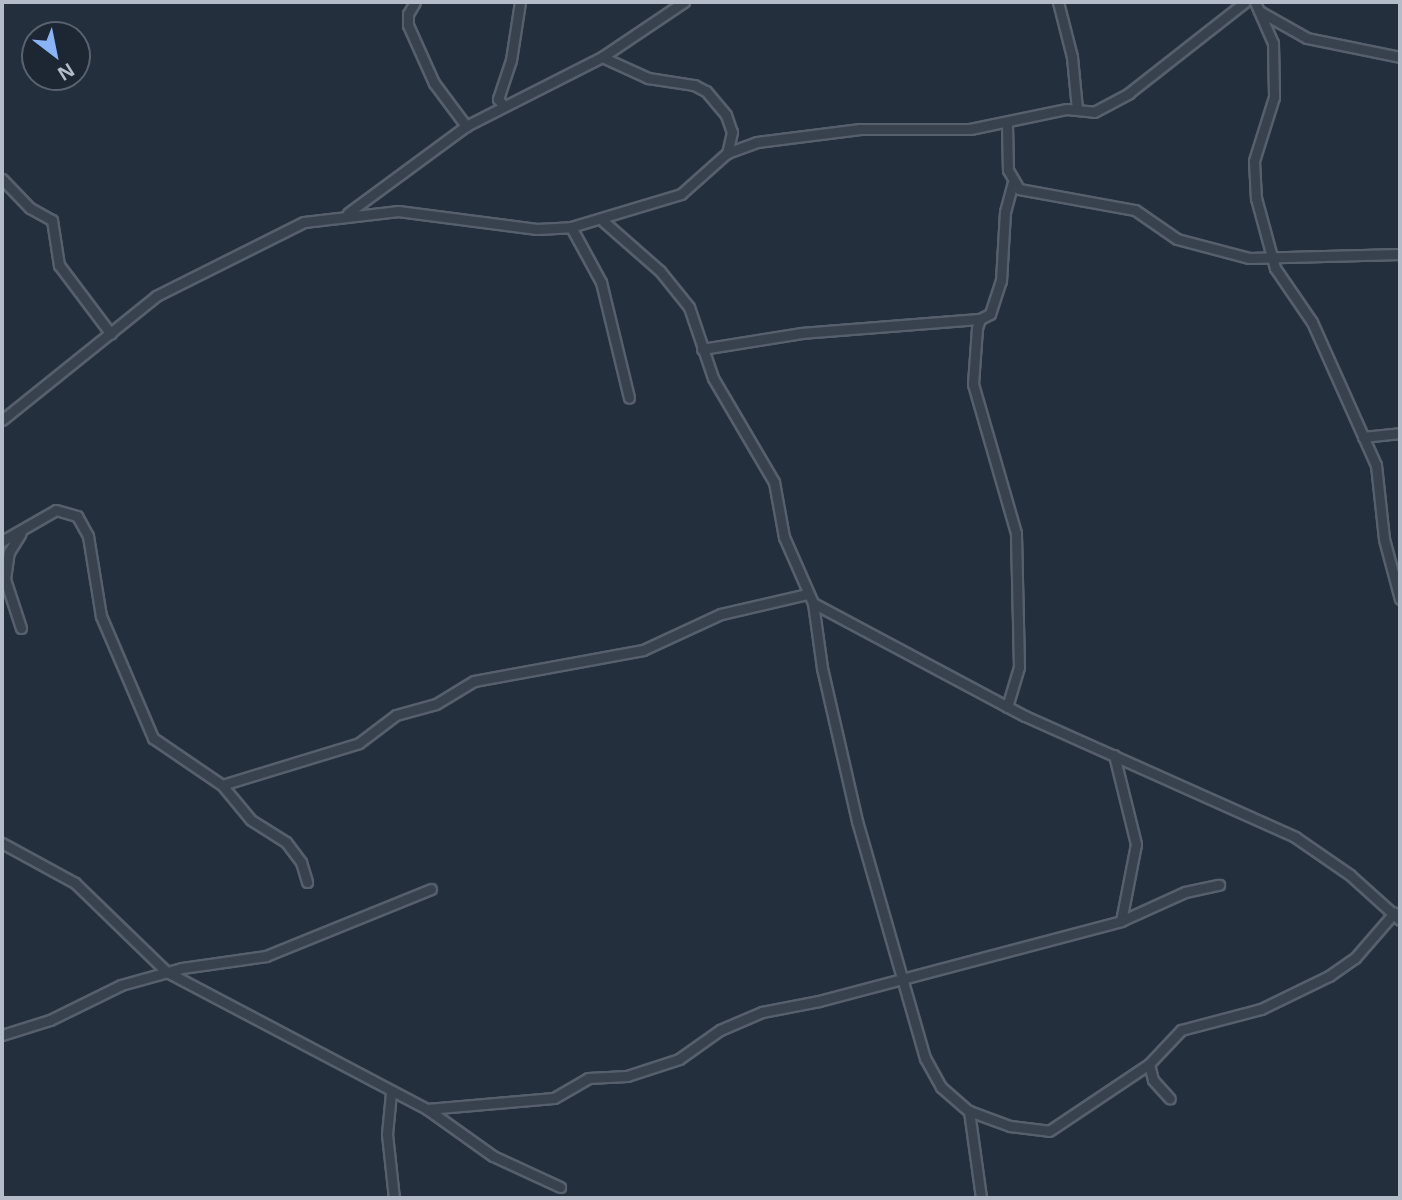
<!DOCTYPE html>
<style>
body{margin:0}
#map{position:relative;width:1402px;height:1200px;overflow:hidden;background:#242f3e;font-family:"Open Sans",sans-serif}
div>[style]{position:absolute}
[style*='--x']{left:calc(var(--x)*1px);top:calc(var(--y)*1px);width:calc(var(--w)*1px);rotate:calc(var(--a)*1deg)}
.roads{filter:drop-shadow(2px 0 #565f6c) drop-shadow(-2px 0 #565f6c) drop-shadow(0 2px #565f6c) drop-shadow(0 -2px #565f6c)}
.minor>*{height:9px;margin:-4.5px;padding:0 4.5px;transform-origin:4.5px;border-radius:4.5px;background:#38414e}
span{translate:-50% -50%;white-space:nowrap;text-align:center;line-height:1.15;-webkit-text-stroke:6px #1d2633;paint-order:stroke}
.frame{position:absolute;inset:0;border:4px solid #b4bcc9;pointer-events:none}
.north{position:absolute;left:21px;top:21px;width:70px;height:70px;box-sizing:border-box;background:#1d2633;border:2px solid #59626f;border-radius:50%;rotate:148deg;font-size:19px;font-weight:700;line-height:28px;text-align:center;color:#b4bcc9}
.north::after{content:'';display:block;margin:auto;width:24px;height:32px;background:#8ab4f8;clip-path:polygon(50% 0,100% 100%,50% 72%,0 100%)}
</style>
<div id="map">
<div class="roads">
<div class="minor">
<div style="--x:415;--y:2;--w:14;--a:120"></div>
<div style="--x:408;--y:14;--w:11;--a:90"></div>
<div style="--x:408;--y:25;--w:64;--a:65.9"></div>
<div style="--x:434;--y:83;--w:54;--a:53.3"></div>
<div style="--x:1058;--y:2;--w:57;--a:75.7"></div>
<div style="--x:1072;--y:57;--w:52;--a:84.5"></div>
<div style="--x:1255;--y:2;--w:45;--a:66.3"></div>
<div style="--x:1273;--y:43;--w:54;--a:88.9"></div>
<div style="--x:1274;--y:97;--w:67;--a:107.4"></div>
<div style="--x:1254;--y:161;--w:37;--a:87"></div>
<div style="--x:1256;--y:198;--w:73;--a:74.8"></div>
<div style="--x:1275;--y:268;--w:65;--a:55.6"></div>
<div style="--x:1312;--y:322;--w:157;--a:65.9"></div>
<div style="--x:1376;--y:465;--w:74;--a:83.8"></div>
<div style="--x:1384;--y:539;--w:62;--a:75.1"></div>
<div style="--x:1259;--y:11;--w:55;--a:29.4"></div>
<div style="--x:1307;--y:38;--w:95;--a:11.5"></div>
<div style="--x:602;--y:57;--w:51;--a:24.5"></div>
<div style="--x:648;--y:78;--w:47;--a:8.7"></div>
<div style="--x:694;--y:85;--w:13;--a:27"></div>
<div style="--x:706;--y:91;--w:31;--a:50"></div>
<div style="--x:726;--y:115;--w:18;--a:71"></div>
<div style="--x:732;--y:132;--w:22;--a:103"></div>
<div style="--x:503;--y:105;--w:8;--a:-130"></div>
<div style="--x:498;--y:99;--w:41;--a:-71.6"></div>
<div style="--x:511;--y:60;--w:59;--a:-81.2"></div>
<div style="--x:1007;--y:124;--w:46;--a:88.8"></div>
<div style="--x:1008;--y:170;--w:22;--a:60"></div>
<div style="--x:1019;--y:189;--w:118;--a:10.3"></div>
<div style="--x:1135;--y:210;--w:51;--a:34.6"></div>
<div style="--x:1177;--y:239;--w:74;--a:14.8"></div>
<div style="--x:1249;--y:258;--w:151;--a:-1.5"></div>
<div style="--x:2;--y:179;--w:40;--a:46"></div>
<div style="--x:30;--y:208;--w:25;--a:29"></div>
<div style="--x:52;--y:220;--w:46;--a:81.2"></div>
<div style="--x:59;--y:265;--w:86;--a:53"></div>
<div style="--x:348;--y:213;--w:147;--a:-36.4"></div>
<div style="--x:466;--y:126;--w:153;--a:-26.9"></div>
<div style="--x:602;--y:57;--w:99;--a:-33.9"></div>
<div style="--x:603;--y:221;--w:76;--a:41.3"></div>
<div style="--x:660;--y:271;--w:46;--a:51.1"></div>
<div style="--x:689;--y:307;--w:75;--a:71.3"></div>
<div style="--x:713;--y:378;--w:121;--a:59.6"></div>
<div style="--x:774;--y:482;--w:56;--a:79.7"></div>
<div style="--x:784;--y:537;--w:72;--a:66.3"></div>
<div style="--x:813;--y:603;--w:240;--a:28.1"></div>
<div style="--x:1025;--y:716;--w:296;--a:24.1"></div>
<div style="--x:1295;--y:837;--w:67;--a:34.6"></div>
<div style="--x:1350;--y:875;--w:67;--a:42"></div>
<div style="--x:571;--y:227;--w:63;--a:61.4"></div>
<div style="--x:601;--y:282;--w:119;--a:76.4"></div>
<div style="--x:702;--y:349;--w:101;--a:-9.1"></div>
<div style="--x:802;--y:333;--w:179;--a:-4.5"></div>
<div style="--x:2;--y:420;--w:198;--a:-38.8"></div>
<div style="--x:156;--y:296;--w:165;--a:-26.6"></div>
<div style="--x:304;--y:222;--w:95;--a:-6.7"></div>
<div style="--x:398;--y:211;--w:140;--a:7.4"></div>
<div style="--x:537;--y:229;--w:34;--a:-3"></div>
<div style="--x:571;--y:227;--w:115;--a:-16.7"></div>
<div style="--x:681;--y:194;--w:62;--a:-41.7"></div>
<div style="--x:727;--y:153;--w:32;--a:-20"></div>
<div style="--x:757;--y:142;--w:104;--a:-7.2"></div>
<div style="--x:860;--y:129;--w:110;--a:0"></div>
<div style="--x:970;--y:129;--w:99;--a:-11.7"></div>
<div style="--x:1067;--y:109;--w:27;--a:6"></div>
<div style="--x:1094;--y:112;--w:40;--a:-28"></div>
<div style="--x:1129;--y:93;--w:147;--a:-38.1"></div>
<div style="--x:1363;--y:437;--w:37;--a:-6"></div>
<div style="--x:2;--y:541;--w:62;--a:-29.9"></div>
<div style="--x:56;--y:510;--w:22;--a:16"></div>
<div style="--x:77;--y:516;--w:23;--a:61"></div>
<div style="--x:88;--y:536;--w:81;--a:80.8"></div>
<div style="--x:101;--y:616;--w:133;--a:66.9"></div>
<div style="--x:153;--y:738;--w:83;--a:34.3"></div>
<div style="--x:222;--y:785;--w:45;--a:50.4"></div>
<div style="--x:251;--y:820;--w:41;--a:32.2"></div>
<div style="--x:286;--y:842;--w:25;--a:53"></div>
<div style="--x:301;--y:862;--w:21;--a:73"></div>
<div style="--x:813;--y:603;--w:66;--a:82.1"></div>
<div style="--x:822;--y:668;--w:157;--a:77.1"></div>
<div style="--x:857;--y:821;--w:247;--a:74"></div>
<div style="--x:925;--y:1058;--w:33;--a:61"></div>
<div style="--x:941;--y:1087;--w:37;--a:41"></div>
<div style="--x:969;--y:1111;--w:44;--a:20.1"></div>
<div style="--x:1010;--y:1126;--w:39;--a:7"></div>
<div style="--x:1049;--y:1131;--w:120;--a:-33.8"></div>
<div style="--x:1149;--y:1064;--w:47;--a:-46.7"></div>
<div style="--x:1181;--y:1030;--w:83;--a:-14.7"></div>
<div style="--x:1261;--y:1009;--w:76;--a:-25.9"></div>
<div style="--x:1329;--y:976;--w:32;--a:-35"></div>
<div style="--x:1355;--y:958;--w:60;--a:-49.1"></div>
<div style="--x:21;--y:628;--w:52;--a:-108.1"></div>
<div style="--x:5;--y:579;--w:27;--a:-82"></div>
<div style="--x:9;--y:552;--w:22;--a:-58"></div>
<div style="--x:1007;--y:707;--w:42;--a:-73.3"></div>
<div style="--x:1019;--y:667;--w:134;--a:-91.3"></div>
<div style="--x:1016;--y:533;--w:155;--a:-106.1"></div>
<div style="--x:973;--y:384;--w:56;--a:-85.9"></div>
<div style="--x:977;--y:328;--w:9;--a:-72"></div>
<div style="--x:980;--y:319;--w:11;--a:-27"></div>
<div style="--x:990;--y:314;--w:35;--a:-72"></div>
<div style="--x:1001;--y:281;--w:69;--a:-86.7"></div>
<div style="--x:1005;--y:212;--w:30;--a:-75"></div>
<div style="--x:1114;--y:755;--w:92;--a:76.1"></div>
<div style="--x:1136;--y:844;--w:78;--a:101"></div>
<div style="--x:222;--y:785;--w:143;--a:-17"></div>
<div style="--x:359;--y:743;--w:46;--a:-37.1"></div>
<div style="--x:396;--y:715;--w:41;--a:-15.4"></div>
<div style="--x:436;--y:704;--w:44;--a:-31.2"></div>
<div style="--x:474;--y:681;--w:172;--a:-10.4"></div>
<div style="--x:643;--y:650;--w:86;--a:-24.8"></div>
<div style="--x:721;--y:614;--w:88;--a:-13.1"></div>
<div style="--x:2;--y:843;--w:83;--a:28.7"></div>
<div style="--x:75;--y:883;--w:128;--a:44.1"></div>
<div style="--x:167;--y:972;--w:294;--a:27.8"></div>
<div style="--x:427;--y:1109;--w:127;--a:-5"></div>
<div style="--x:554;--y:1098;--w:39;--a:-30"></div>
<div style="--x:588;--y:1078;--w:39;--a:-3"></div>
<div style="--x:627;--y:1076;--w:55;--a:-18.1"></div>
<div style="--x:679;--y:1059;--w:50;--a:-35.3"></div>
<div style="--x:720;--y:1030;--w:46;--a:-23.2"></div>
<div style="--x:762;--y:1012;--w:58;--a:-10.9"></div>
<div style="--x:819;--y:1001;--w:312;--a:-14.8"></div>
<div style="--x:1121;--y:921;--w:70;--a:-24.4"></div>
<div style="--x:1185;--y:892;--w:35;--a:-12"></div>
<div style="--x:2;--y:1035;--w:50;--a:-17.4"></div>
<div style="--x:50;--y:1020;--w:79;--a:-26.2"></div>
<div style="--x:121;--y:985;--w:63;--a:-15.6"></div>
<div style="--x:182;--y:968;--w:85;--a:-8.1"></div>
<div style="--x:266;--y:956;--w:178;--a:-22.1"></div>
<div style="--x:1149;--y:1064;--w:16;--a:76"></div>
<div style="--x:1153;--y:1080;--w:25;--a:48"></div>
<div style="--x:391;--y:1093;--w:41;--a:95.6"></div>
<div style="--x:387;--y:1134;--w:64;--a:83.8"></div>
<div style="--x:427;--y:1109;--w:81;--a:35.5"></div>
<div style="--x:493;--y:1156;--w:74;--a:24.8"></div>
<div style="--x:969;--y:1111;--w:88;--a:82.1"></div>
</div>
</div>
<div class="frame"></div>
<div class="north">N</div>
</div>
